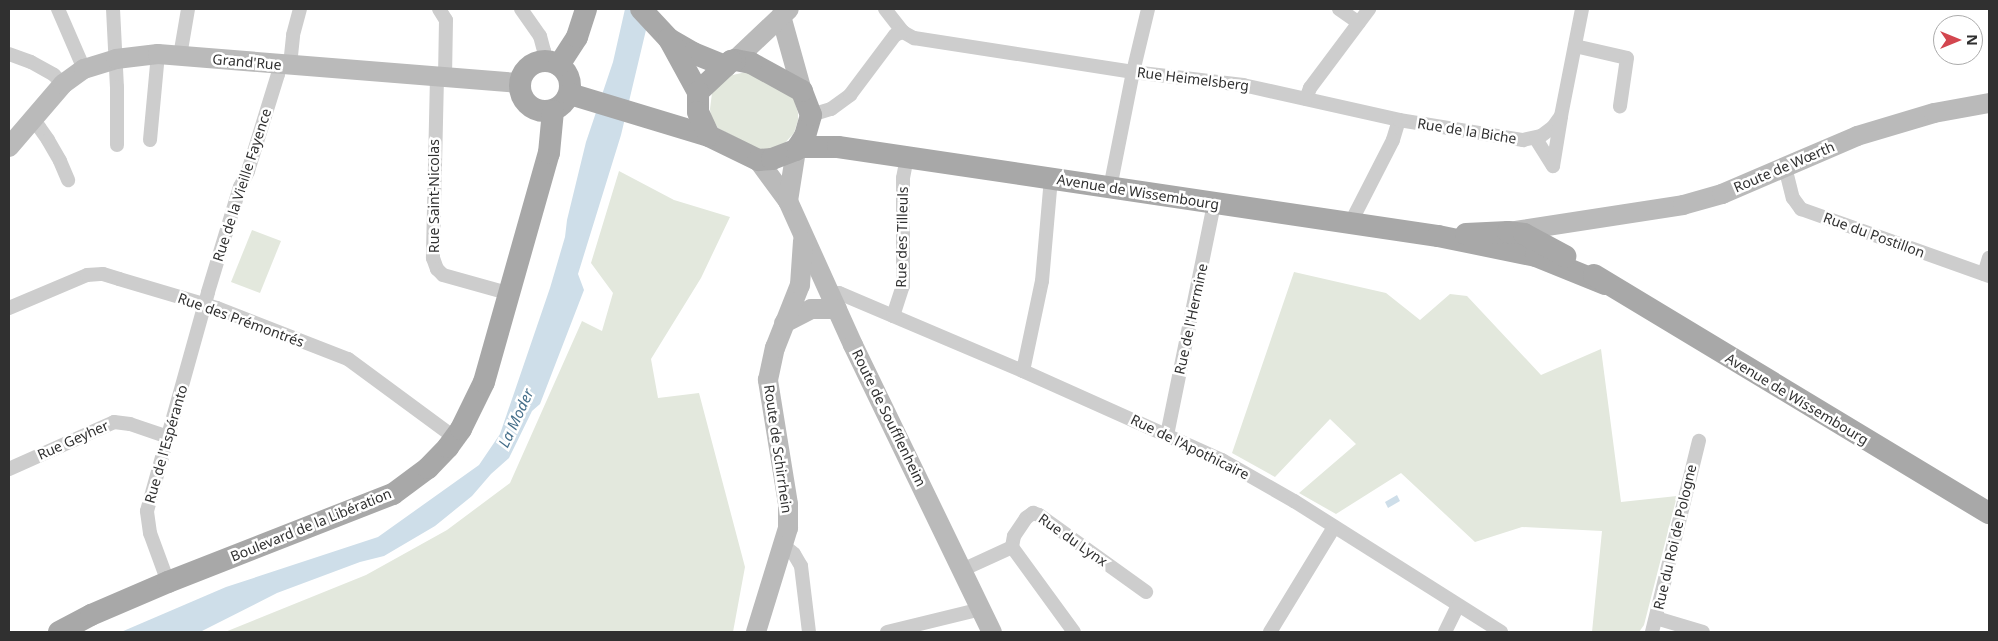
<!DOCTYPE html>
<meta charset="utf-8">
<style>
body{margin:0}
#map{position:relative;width:1998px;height:641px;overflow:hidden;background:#fff;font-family:"Noto Sans",sans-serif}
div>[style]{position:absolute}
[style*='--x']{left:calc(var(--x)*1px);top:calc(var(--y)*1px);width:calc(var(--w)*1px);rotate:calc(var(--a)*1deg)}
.green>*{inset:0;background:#e3e8dd}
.water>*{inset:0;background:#cedee9}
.street>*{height:14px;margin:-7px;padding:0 7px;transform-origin:7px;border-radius:7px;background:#cdcdcd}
.secondary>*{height:20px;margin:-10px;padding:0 10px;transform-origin:10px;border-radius:10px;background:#bababa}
.primary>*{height:22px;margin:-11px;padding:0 11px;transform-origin:11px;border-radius:11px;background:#a8a8a8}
.primary>.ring{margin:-11px;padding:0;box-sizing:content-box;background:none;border:22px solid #a8a8a8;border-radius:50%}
span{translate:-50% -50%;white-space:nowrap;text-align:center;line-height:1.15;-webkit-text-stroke:5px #fff;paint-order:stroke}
.street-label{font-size:14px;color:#303030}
.water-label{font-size:15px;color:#466f8a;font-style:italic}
.frame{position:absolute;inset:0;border:10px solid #303030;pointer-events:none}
.north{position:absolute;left:1933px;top:15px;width:50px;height:50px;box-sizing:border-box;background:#fff;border:1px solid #acacac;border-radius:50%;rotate:90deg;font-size:14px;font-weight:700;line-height:20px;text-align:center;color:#303030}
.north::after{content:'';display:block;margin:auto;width:18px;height:22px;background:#d3464f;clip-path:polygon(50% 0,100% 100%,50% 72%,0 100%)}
</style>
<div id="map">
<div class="green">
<div style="clip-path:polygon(746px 72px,793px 96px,798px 113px,798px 120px,794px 133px,783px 145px,762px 151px,718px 128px,711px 117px,710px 109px,712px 93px,728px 76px)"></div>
<div style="clip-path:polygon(619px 171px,674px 200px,730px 217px,701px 278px,651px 359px,658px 398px,699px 393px,745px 567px,733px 632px,225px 632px,366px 575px,447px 530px,510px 483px,582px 321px,602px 331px,613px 293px,591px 263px)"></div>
<div style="clip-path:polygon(252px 230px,281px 241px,260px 293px,231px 282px)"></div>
<div style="clip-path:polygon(1294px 272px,1386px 293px,1420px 320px,1450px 294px,1467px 296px,1541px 375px,1601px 349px,1621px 502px,1677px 496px,1644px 625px,1639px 632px,1592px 632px,1602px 531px,1522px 527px,1475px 542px,1401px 473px,1336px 514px,1299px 493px,1356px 444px,1330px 419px,1275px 477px,1232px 453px)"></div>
</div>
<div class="water">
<div style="clip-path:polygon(625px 9px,651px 9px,621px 135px,578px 274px,584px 290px,540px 404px,532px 411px,509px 458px,491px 474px,472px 496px,435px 526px,384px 556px,360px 562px,277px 593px,200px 632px,121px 632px,226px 587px,378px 537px,479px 465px,500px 434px,550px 288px,565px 237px,567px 220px,586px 142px,613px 62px)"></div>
<div style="clip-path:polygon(1397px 495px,1400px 501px,1388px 508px,1385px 502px)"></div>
</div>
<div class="street">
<div style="--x:58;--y:9;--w:65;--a:66.6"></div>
<div style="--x:113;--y:9;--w:78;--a:87.1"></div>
<div style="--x:117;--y:87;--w:58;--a:90"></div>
<div style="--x:439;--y:9;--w:13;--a:58"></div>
<div style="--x:446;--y:20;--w:58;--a:91"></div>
<div style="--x:521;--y:9;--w:33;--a:55"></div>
<div style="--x:540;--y:36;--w:16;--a:75"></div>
<div style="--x:544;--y:51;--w:10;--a:96"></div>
<div style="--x:885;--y:9;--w:29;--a:52"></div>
<div style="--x:903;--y:32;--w:13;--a:29"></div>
<div style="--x:914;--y:38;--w:222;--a:8.8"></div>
<div style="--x:1133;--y:72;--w:111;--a:6.7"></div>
<div style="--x:1243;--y:85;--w:160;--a:12.6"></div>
<div style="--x:1399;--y:120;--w:21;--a:107"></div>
<div style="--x:1393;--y:140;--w:94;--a:117.1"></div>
<div style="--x:1339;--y:9;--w:24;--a:35"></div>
<div style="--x:1575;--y:46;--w:53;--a:13"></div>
<div style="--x:1627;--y:58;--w:49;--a:98.3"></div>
<div style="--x:9;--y:54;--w:23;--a:20"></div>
<div style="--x:31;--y:62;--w:26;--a:29"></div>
<div style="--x:54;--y:75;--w:13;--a:45"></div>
<div style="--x:180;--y:56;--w:48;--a:-80.3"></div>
<div style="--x:290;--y:65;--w:30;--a:-84"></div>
<div style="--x:293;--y:35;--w:27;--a:-75"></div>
<div style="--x:437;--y:77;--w:181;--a:91.3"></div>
<div style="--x:433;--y:258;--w:12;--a:70"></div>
<div style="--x:437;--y:269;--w:8;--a:45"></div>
<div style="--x:443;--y:275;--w:66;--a:15.7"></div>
<div style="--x:1306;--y:99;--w:12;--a:-70"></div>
<div style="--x:1310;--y:88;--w:99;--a:-53.2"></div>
<div style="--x:811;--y:115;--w:21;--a:-17"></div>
<div style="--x:831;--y:109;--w:24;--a:-36"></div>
<div style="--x:850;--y:95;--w:75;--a:-53.1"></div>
<div style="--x:895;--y:35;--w:9;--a:-21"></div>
<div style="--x:1399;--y:120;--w:126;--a:9.2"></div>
<div style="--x:1523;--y:140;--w:18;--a:-13"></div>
<div style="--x:1541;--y:136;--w:15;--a:-37"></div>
<div style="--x:1553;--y:127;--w:14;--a:-54"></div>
<div style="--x:1561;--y:116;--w:109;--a:-78.9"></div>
<div style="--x:30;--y:121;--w:11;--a:34"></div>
<div style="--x:39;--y:127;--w:16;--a:55"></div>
<div style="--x:48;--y:140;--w:24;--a:60"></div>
<div style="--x:60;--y:161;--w:21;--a:67"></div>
<div style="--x:1536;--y:139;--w:32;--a:58"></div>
<div style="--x:1553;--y:166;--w:50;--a:-80.7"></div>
<div style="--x:150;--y:140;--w:86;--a:-84.7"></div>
<div style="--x:1785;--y:167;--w:32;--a:76"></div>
<div style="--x:1793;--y:198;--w:14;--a:54"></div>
<div style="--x:1801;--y:209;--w:200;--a:19.6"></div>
<div style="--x:1110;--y:188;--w:118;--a:-78.8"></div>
<div style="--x:1133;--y:72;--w:65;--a:-76.6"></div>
<div style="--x:1984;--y:274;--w:17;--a:-73"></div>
<div style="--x:830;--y:294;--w:9;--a:-6"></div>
<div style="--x:839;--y:293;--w:200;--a:23"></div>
<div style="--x:1023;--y:371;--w:218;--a:24.1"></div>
<div style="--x:1222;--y:460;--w:83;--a:29.7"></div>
<div style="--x:1294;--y:501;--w:245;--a:32.3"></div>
<div style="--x:9;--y:308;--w:85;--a:-22.9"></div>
<div style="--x:87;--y:275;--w:16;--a:-4"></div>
<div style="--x:103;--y:274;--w:17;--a:17"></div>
<div style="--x:119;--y:279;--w:102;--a:16.5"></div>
<div style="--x:217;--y:308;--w:141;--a:21.3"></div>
<div style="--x:348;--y:359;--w:133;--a:36.4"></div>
<div style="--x:893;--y:316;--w:32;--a:-72"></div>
<div style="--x:903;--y:286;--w:108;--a:-90"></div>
<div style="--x:903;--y:178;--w:21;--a:-79"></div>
<div style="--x:1023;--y:371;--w:92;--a:-78.1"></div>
<div style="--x:1042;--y:281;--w:103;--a:-85"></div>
<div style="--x:1167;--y:435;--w:237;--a:-78.5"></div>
<div style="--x:9;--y:469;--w:115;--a:-24.1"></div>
<div style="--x:114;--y:422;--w:16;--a:7"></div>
<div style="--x:130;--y:424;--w:40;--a:18.9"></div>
<div style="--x:783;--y:545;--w:14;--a:39"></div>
<div style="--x:794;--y:554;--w:14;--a:60"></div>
<div style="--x:801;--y:566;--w:66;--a:83.1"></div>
<div style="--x:1012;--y:547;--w:11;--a:-80"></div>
<div style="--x:1014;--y:536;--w:22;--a:-56"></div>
<div style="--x:1026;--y:518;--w:9;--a:-36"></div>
<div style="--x:1033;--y:513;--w:6;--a:18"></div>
<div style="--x:1039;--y:515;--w:132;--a:35.7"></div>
<div style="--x:962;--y:570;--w:55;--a:-24.7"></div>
<div style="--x:1012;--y:547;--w:105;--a:53.9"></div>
<div style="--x:168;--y:582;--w:52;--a:-110.2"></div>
<div style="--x:150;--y:533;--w:22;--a:-98"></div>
<div style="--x:147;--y:511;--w:227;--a:-74.4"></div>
<div style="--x:208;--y:292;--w:110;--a:-73.1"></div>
<div style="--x:240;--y:187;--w:18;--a:-63"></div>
<div style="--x:248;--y:171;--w:102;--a:-72.8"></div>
<div style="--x:278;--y:74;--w:9;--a:-90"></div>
<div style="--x:1656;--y:618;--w:49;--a:16.6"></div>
<div style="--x:887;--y:632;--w:97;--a:-13.7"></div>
<div style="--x:1270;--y:632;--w:123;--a:-58.6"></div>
<div style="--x:1445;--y:632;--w:28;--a:-64"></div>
<div style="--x:1652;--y:632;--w:197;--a:-76.2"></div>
</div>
<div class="secondary">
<div style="--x:781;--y:16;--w:78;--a:74.4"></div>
<div style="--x:735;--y:60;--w:74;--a:-43.4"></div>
<div style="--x:9;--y:147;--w:83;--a:-49.4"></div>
<div style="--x:63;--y:84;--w:26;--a:-36"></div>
<div style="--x:84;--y:69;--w:34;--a:-17"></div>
<div style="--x:116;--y:59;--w:42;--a:-6.8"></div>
<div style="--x:158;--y:54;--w:363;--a:4.6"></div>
<div style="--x:758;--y:160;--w:51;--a:53.8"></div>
<div style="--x:788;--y:201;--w:158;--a:65.7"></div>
<div style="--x:853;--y:345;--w:319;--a:64.2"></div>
<div style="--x:788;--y:201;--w:52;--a:-81.1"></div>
<div style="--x:1509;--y:232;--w:176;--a:-8.8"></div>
<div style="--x:1683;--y:205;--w:41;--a:-15.8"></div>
<div style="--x:1722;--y:194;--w:147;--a:-23.2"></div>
<div style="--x:1857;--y:136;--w:80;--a:-16.6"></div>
<div style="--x:1934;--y:113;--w:56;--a:-10.3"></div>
<div style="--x:784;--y:323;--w:30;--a:-27"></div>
<div style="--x:811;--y:309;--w:26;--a:0"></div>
<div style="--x:756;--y:632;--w:109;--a:-72.9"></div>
<div style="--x:788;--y:528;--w:24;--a:-90"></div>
<div style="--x:788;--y:504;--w:126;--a:-99.2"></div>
<div style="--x:768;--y:380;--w:33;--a:-78"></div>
<div style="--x:775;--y:348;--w:68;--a:-68.4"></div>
<div style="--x:800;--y:285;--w:44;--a:-86.1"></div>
</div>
<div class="primary">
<div style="--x:641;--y:9;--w:41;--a:47"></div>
<div style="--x:669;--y:39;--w:28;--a:30"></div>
<div style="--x:693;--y:53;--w:35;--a:22"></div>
<div style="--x:669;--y:39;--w:60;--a:61.3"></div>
<div class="ring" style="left:520px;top:61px;width:28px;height:28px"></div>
<div style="--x:559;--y:65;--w:33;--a:-57"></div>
<div style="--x:577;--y:37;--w:29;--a:-72"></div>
<div style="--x:570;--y:94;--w:145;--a:16.8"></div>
<div style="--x:709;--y:136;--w:55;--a:26.1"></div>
<div style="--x:758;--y:160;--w:14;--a:-4"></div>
<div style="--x:772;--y:159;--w:26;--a:-21"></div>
<div style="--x:796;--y:150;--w:17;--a:-57"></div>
<div style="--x:805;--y:136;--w:22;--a:-74"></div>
<div style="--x:811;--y:115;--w:26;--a:-111"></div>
<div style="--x:802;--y:91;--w:58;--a:-151.2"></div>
<div style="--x:751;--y:63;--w:16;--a:-169"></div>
<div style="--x:735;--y:60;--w:4;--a:166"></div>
<div style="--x:731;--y:61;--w:45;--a:136.8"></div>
<div style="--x:698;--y:92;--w:20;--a:90"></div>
<div style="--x:698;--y:112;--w:26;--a:65"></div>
<div style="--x:798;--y:147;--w:40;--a:0"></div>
<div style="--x:838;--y:147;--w:607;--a:8.44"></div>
<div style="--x:1438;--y:236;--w:100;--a:11.5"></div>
<div style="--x:1536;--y:256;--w:74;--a:22.1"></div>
<div style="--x:1466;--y:234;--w:42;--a:-2.7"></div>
<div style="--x:1508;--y:232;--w:16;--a:7"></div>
<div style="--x:1524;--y:234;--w:47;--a:28.2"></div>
<div style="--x:1594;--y:275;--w:461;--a:31.1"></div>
<div style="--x:59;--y:632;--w:36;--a:-28"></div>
<div style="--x:91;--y:615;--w:84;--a:-23.2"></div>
<div style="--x:168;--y:582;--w:242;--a:-21.4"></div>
<div style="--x:393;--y:494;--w:44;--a:-36.6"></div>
<div style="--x:428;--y:468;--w:29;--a:-46"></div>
<div style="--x:448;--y:447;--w:22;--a:-54"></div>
<div style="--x:461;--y:429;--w:52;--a:-63.9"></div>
<div style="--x:484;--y:382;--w:238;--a:-74.2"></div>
<div style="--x:549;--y:153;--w:42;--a:-84.6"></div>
</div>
<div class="street-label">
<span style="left:247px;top:62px;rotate:5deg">Grand'Rue</span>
<span style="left:1193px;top:79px;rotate:7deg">Rue Heimelsberg</span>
<span style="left:1467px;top:131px;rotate:9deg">Rue de la Biche</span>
<span style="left:1784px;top:167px;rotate:-23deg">Route de Wœrth</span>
<span style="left:242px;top:185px;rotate:-72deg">Rue de la Vieille Fayence</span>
<span style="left:1138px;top:192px;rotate:9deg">Avenue de Wissembourg</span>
<span style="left:434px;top:196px;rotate:-90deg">Rue Saint-Nicolas</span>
<span style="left:1874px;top:235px;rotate:20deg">Rue du Postillon</span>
<span style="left:902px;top:237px;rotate:-89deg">Rue des Tilleuls</span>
<span style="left:1191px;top:319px;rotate:-78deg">Rue de l'Hermine</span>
<span style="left:241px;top:320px;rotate:20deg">Rue des Prémontrés</span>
<span style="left:1797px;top:399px;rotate:31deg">Avenue de Wissembourg</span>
<span style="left:889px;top:418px;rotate:64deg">Route de Soufflenheim</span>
<span style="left:73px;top:440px;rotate:-24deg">Rue Geyher</span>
<span style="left:166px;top:444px;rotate:-74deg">Rue de l'Espéranto</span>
<span style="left:1190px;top:447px;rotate:26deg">Rue de l'Apothicaire</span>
<span style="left:778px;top:449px;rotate:82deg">Route de Schirrhein</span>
<span style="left:311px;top:525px;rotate:-22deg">Boulevard de la Libération</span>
<span style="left:1675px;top:537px;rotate:-77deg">Rue du Roi de Pologne</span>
<span style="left:1073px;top:540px;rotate:35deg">Rue du Lynx</span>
</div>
<div class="water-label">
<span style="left:516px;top:418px;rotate:-65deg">La Moder</span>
</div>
<div class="frame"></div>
<div class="north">N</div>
</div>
